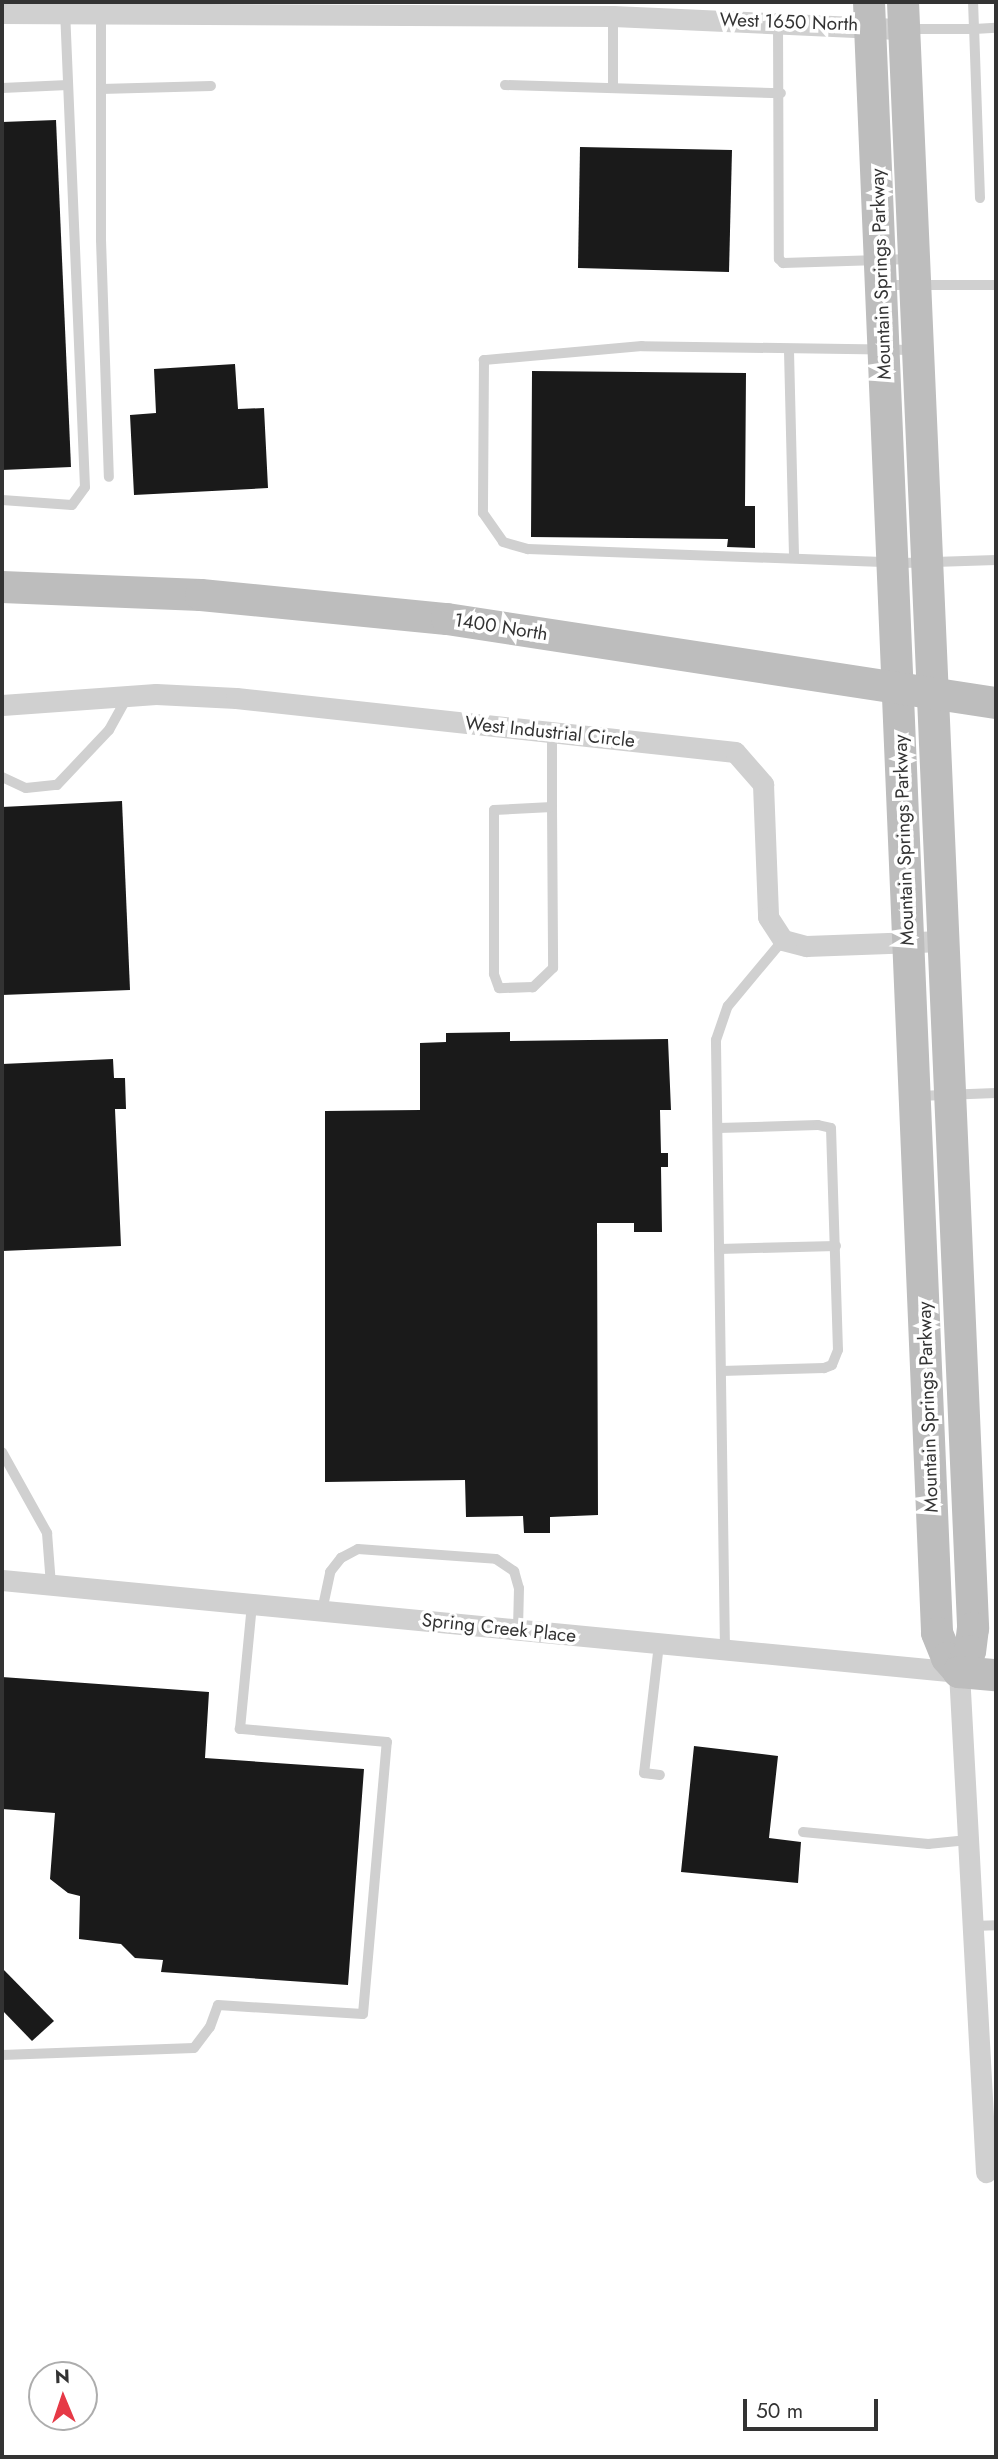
<!DOCTYPE html>
<style>
body{margin:0}
#map{position:relative;width:998px;height:2459px;overflow:hidden;background:#fff;font-family:Jost,sans-serif}
div>[style]{position:absolute}
[style*='--x']{left:calc(var(--x)*1px);top:calc(var(--y)*1px);width:calc(var(--w)*1px);rotate:calc(var(--a)*1deg)}
.building>*{inset:0;background:#1a1a1a}
.lane>*{height:10px;margin:-5px;padding:0 5px;transform-origin:5px;border-radius:5px;background:#d0d0d0}
.street>*{height:21px;margin:-10.5px;padding:0 10.5px;transform-origin:10.5px;border-radius:10.5px;background:#d0d0d0}
.secondary>*{height:32px;margin:-16px;padding:0 16px;transform-origin:16px;border-radius:16px;background:#bdbdbd}
span{translate:-50% -50%;white-space:nowrap;text-align:center;line-height:1.15;-webkit-text-stroke:7px #fff;paint-order:stroke}
.street-label{font-size:19px;color:#333}
.frame{position:absolute;inset:0;border:4px solid #333;pointer-events:none}
.north{position:absolute;left:28px;top:2361px;width:70px;height:70px;box-sizing:border-box;background:#fff;border:2px solid #adadad;border-radius:50%;rotate:358deg;font-size:19px;font-weight:700;line-height:28px;text-align:center;color:#333}
.north::after{content:'';display:block;margin:auto;width:24px;height:32px;background:#e63946;clip-path:polygon(50% 0,100% 100%,50% 72%,0 100%)}
.scale{position:absolute;left:743px;top:2399px;width:135px;height:32px;box-sizing:border-box;border:4px solid #333;border-top:0;padding-left:9px;font-size:21px;line-height:24px;white-space:nowrap;color:#333;-webkit-text-stroke:5px #fff;paint-order:stroke}
</style>
<div id="map">
<div class="building">
<div style="clip-path:polygon(56px 120px,71px 467px,2px 470px,2px 122px)"></div>
<div style="clip-path:polygon(580px 147px,732px 150px,729px 272px,578px 268px)"></div>
<div style="clip-path:polygon(235px 364px,238px 409px,264px 408px,268px 488px,134px 495px,130px 415px,156px 413px,154px 369px)"></div>
<div style="clip-path:polygon(532px 371px,746px 373px,745px 506px,755px 506px,755px 548px,727px 547px,728px 539px,531px 537px)"></div>
<div style="clip-path:polygon(122px 801px,130px 990px,2px 995px,2px 807px)"></div>
<div style="clip-path:polygon(510px 1032px,510px 1041px,668px 1039px,671px 1110px,660px 1110px,661px 1153px,668px 1153px,668px 1167px,661px 1167px,662px 1232px,634px 1232px,634px 1223px,597px 1223px,598px 1515px,550px 1517px,550px 1533px,524px 1533px,523px 1516px,466px 1517px,465px 1480px,325px 1482px,325px 1111px,420px 1110px,420px 1043px,446px 1042px,446px 1033px)"></div>
<div style="clip-path:polygon(113px 1059px,114px 1078px,125px 1078px,126px 1109px,115px 1109px,121px 1246px,2px 1251px,2px 1064px)"></div>
<div style="clip-path:polygon(2px 1677px,209px 1692px,205px 1758px,364px 1769px,348px 1985px,161px 1972px,163px 1960px,135px 1958px,121px 1944px,79px 1939px,80px 1896px,68px 1893px,50px 1879px,55px 1813px,2px 1809px)"></div>
<div style="clip-path:polygon(694px 1746px,778px 1756px,769px 1838px,801px 1842px,798px 1883px,681px 1872px)"></div>
<div style="clip-path:polygon(2px 1968px,54px 2021px,32px 2041px,2px 2010px)"></div>
</div>
<div class="lane">
<div style="--x:101;--y:12;--w:228;--a:90"></div>
<div style="--x:101;--y:240;--w:237;--a:88.1"></div>
<div style="--x:778;--y:21;--w:238;--a:89.8"></div>
<div style="--x:779;--y:259;--w:6;--a:45"></div>
<div style="--x:783;--y:263;--w:128;--a:-1.8"></div>
<div style="--x:907;--y:29;--w:67;--a:0"></div>
<div style="--x:974;--y:29;--w:27;--a:-92"></div>
<div style="--x:505;--y:85;--w:276;--a:1.7"></div>
<div style="--x:2;--y:88;--w:66;--a:-2.6"></div>
<div style="--x:613;--y:88;--w:72;--a:-90"></div>
<div style="--x:101;--y:89;--w:110;--a:-1.6"></div>
<div style="--x:980;--y:198;--w:169;--a:-92"></div>
<div style="--x:974;--y:29;--w:22;--a:-3"></div>
<div style="--x:884;--y:285;--w:112;--a:0"></div>
<div style="--x:915;--y:350;--w:273;--a:-179.2"></div>
<div style="--x:642;--y:346;--w:159;--a:174.9"></div>
<div style="--x:484;--y:360;--w:153;--a:90.4"></div>
<div style="--x:483;--y:513;--w:35;--a:55"></div>
<div style="--x:503;--y:542;--w:26;--a:16"></div>
<div style="--x:528;--y:549;--w:375;--a:2.1"></div>
<div style="--x:903;--y:563;--w:93;--a:-1.8"></div>
<div style="--x:789;--y:351;--w:207;--a:88.6"></div>
<div style="--x:2;--y:500;--w:70;--a:4.1"></div>
<div style="--x:72;--y:505;--w:22;--a:-54"></div>
<div style="--x:85;--y:487;--w:475;--a:-92.4"></div>
<div style="--x:552;--y:732;--w:75;--a:90"></div>
<div style="--x:552;--y:807;--w:161;--a:89.6"></div>
<div style="--x:553;--y:968;--w:28;--a:136"></div>
<div style="--x:533;--y:987;--w:34;--a:178"></div>
<div style="--x:499;--y:988;--w:15;--a:-110"></div>
<div style="--x:494;--y:974;--w:164;--a:-90"></div>
<div style="--x:494;--y:810;--w:58;--a:-3"></div>
<div style="--x:2;--y:777;--w:26;--a:25"></div>
<div style="--x:26;--y:788;--w:31;--a:-6"></div>
<div style="--x:57;--y:785;--w:76;--a:-46.6"></div>
<div style="--x:109;--y:730;--w:39;--a:-61"></div>
<div style="--x:918;--y:1096;--w:78;--a:-2.2"></div>
<div style="--x:718;--y:1128;--w:100;--a:-1.7"></div>
<div style="--x:818;--y:1125;--w:13;--a:13"></div>
<div style="--x:831;--y:1128;--w:222;--a:88.2"></div>
<div style="--x:838;--y:1350;--w:16;--a:112"></div>
<div style="--x:832;--y:1365;--w:9;--a:159"></div>
<div style="--x:824;--y:1368;--w:103;--a:178.3"></div>
<div style="--x:719;--y:1249;--w:117;--a:-1.5"></div>
<div style="--x:2;--y:1452;--w:93;--a:60.9"></div>
<div style="--x:47;--y:1533;--w:52;--a:85.6"></div>
<div style="--x:322;--y:1611;--w:40;--a:-78"></div>
<div style="--x:330;--y:1572;--w:18;--a:-52"></div>
<div style="--x:341;--y:1558;--w:19;--a:-28"></div>
<div style="--x:358;--y:1549;--w:138;--a:4.1"></div>
<div style="--x:496;--y:1559;--w:22;--a:34"></div>
<div style="--x:514;--y:1571;--w:18;--a:74"></div>
<div style="--x:519;--y:1588;--w:42;--a:91.4"></div>
<div style="--x:659;--y:1644;--w:130;--a:96.6"></div>
<div style="--x:644;--y:1773;--w:16;--a:7"></div>
<div style="--x:725;--y:1650;--w:610;--a:-90.85"></div>
<div style="--x:716;--y:1040;--w:36;--a:-71"></div>
<div style="--x:728;--y:1006;--w:86;--a:-50.2"></div>
<div style="--x:803;--y:1832;--w:126;--a:5.5"></div>
<div style="--x:928;--y:1844;--w:40;--a:-5.7"></div>
<div style="--x:973;--y:1926;--w:23;--a:-2"></div>
<div style="--x:2;--y:2055;--w:192;--a:-2.1"></div>
<div style="--x:194;--y:2048;--w:26;--a:-53"></div>
<div style="--x:210;--y:2027;--w:23;--a:-70"></div>
<div style="--x:218;--y:2005;--w:145;--a:3.6"></div>
<div style="--x:363;--y:2014;--w:273;--a:-85"></div>
<div style="--x:387;--y:1742;--w:148;--a:-174.9"></div>
<div style="--x:240;--y:1729;--w:126;--a:-84.5"></div>
</div>
<div class="street">
<div style="--x:2;--y:13;--w:611;--a:0.28"></div>
<div style="--x:613;--y:16;--w:291;--a:2.6"></div>
<div style="--x:2;--y:705;--w:154;--a:-4.1"></div>
<div style="--x:156;--y:694;--w:80;--a:2.9"></div>
<div style="--x:236;--y:698;--w:502;--a:6.18"></div>
<div style="--x:735;--y:752;--w:43;--a:48.8"></div>
<div style="--x:763;--y:784;--w:133;--a:87.8"></div>
<div style="--x:768;--y:917;--w:27;--a:57"></div>
<div style="--x:783;--y:940;--w:24;--a:15"></div>
<div style="--x:806;--y:946;--w:137;--a:-2.1"></div>
<div style="--x:2;--y:1580;--w:961;--a:5.49"></div>
<div style="--x:959;--y:1672;--w:501;--a:86.91"></div>
</div>
<div class="secondary">
<div style="--x:869;--y:2;--w:1632;--a:87.61"></div>
<div style="--x:937;--y:1633;--w:27;--a:68"></div>
<div style="--x:947;--y:1658;--w:18;--a:49"></div>
<div style="--x:903;--y:2;--w:1628;--a:87.53"></div>
<div style="--x:973;--y:1628;--w:23;--a:97"></div>
<div style="--x:970;--y:1651;--w:24;--a:118"></div>
<div style="--x:2;--y:587;--w:199;--a:2.3"></div>
<div style="--x:201;--y:595;--w:247;--a:5.6"></div>
<div style="--x:447;--y:619;--w:555;--a:8.7"></div>
<div style="--x:959;--y:1672;--w:37;--a:5"></div>
</div>
<div class="street-label">
<span style="left:789px;top:22px;rotate:2deg">West 1650 North</span>
<span style="left:881px;top:274px;rotate:-92deg">Mountain Springs Parkway</span>
<span style="left:501px;top:627px;rotate:9deg">1400 North</span>
<span style="left:550px;top:732px;rotate:6deg">West Industrial Circle</span>
<span style="left:904px;top:840px;rotate:-92deg">Mountain Springs Parkway</span>
<span style="left:928px;top:1407px;rotate:-92deg">Mountain Springs Parkway</span>
<span style="left:499px;top:1628px;rotate:6deg">Spring Creek Place</span>
</div>
<div class="frame"></div>
<div class="north">N</div>
<div class="scale">50 m</div>
</div>
